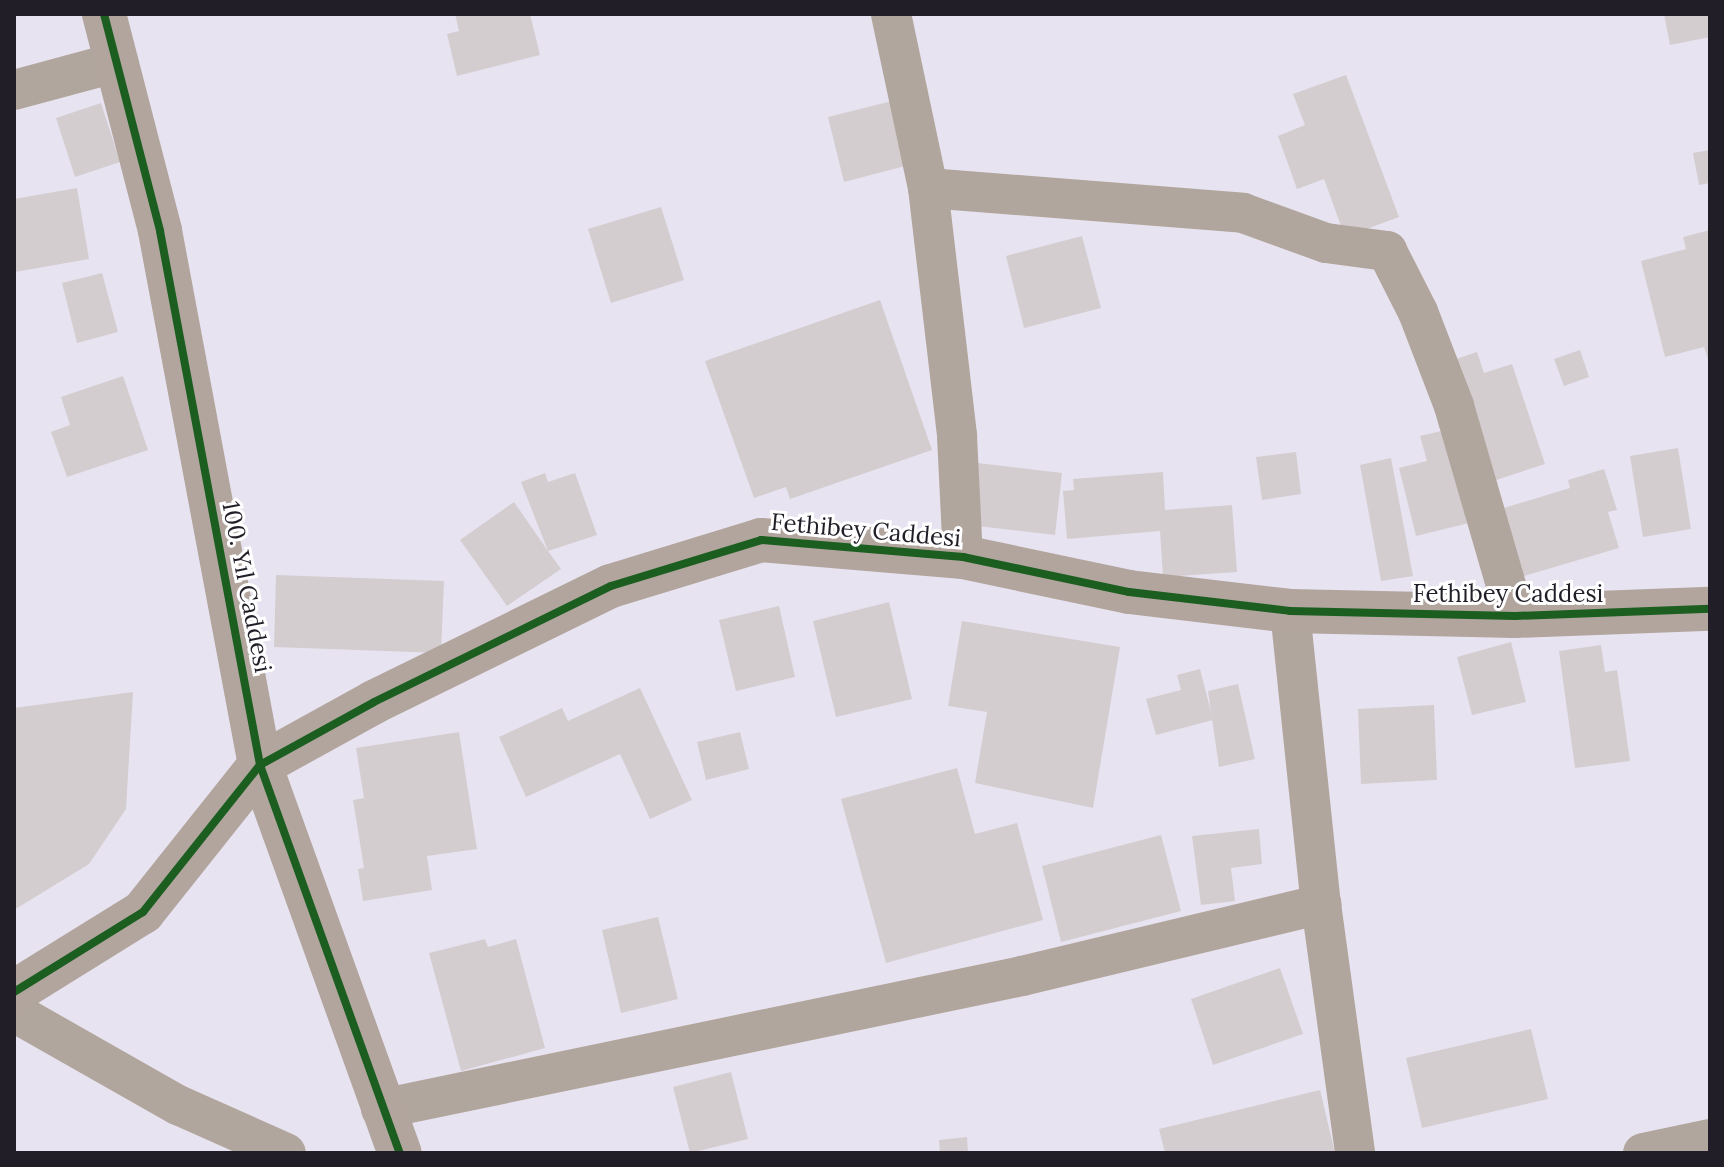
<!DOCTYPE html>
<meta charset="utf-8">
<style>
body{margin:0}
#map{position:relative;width:1724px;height:1167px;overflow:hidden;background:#e8e3f0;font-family:Lora,serif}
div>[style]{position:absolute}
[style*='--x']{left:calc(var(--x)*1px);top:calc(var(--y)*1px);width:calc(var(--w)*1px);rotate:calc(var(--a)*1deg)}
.building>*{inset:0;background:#d3cdd0}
.street>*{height:40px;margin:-20px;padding:0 20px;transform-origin:20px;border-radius:20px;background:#b1a69d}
.secondary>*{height:44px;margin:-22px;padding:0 22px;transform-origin:22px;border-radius:22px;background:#b1a59e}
.cycleway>*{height:8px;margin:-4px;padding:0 4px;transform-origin:4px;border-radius:4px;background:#1b5e20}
span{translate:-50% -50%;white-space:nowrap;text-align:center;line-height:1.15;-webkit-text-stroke:6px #fff;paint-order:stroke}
.street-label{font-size:24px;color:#211e27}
.frame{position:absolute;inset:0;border:16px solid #211e27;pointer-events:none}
</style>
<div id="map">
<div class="building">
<div style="clip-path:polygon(455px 14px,530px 14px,540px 55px,457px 76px,447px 34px,459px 31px)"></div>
<div style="clip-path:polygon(1664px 14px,1710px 14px,1710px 37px,1670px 45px)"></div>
<div style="clip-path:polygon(1346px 75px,1399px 217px,1345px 237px,1324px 179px,1297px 189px,1278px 136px,1305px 125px,1293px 94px)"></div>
<div style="clip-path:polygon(892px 101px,909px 165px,844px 182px,828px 117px)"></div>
<div style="clip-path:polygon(101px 103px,120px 162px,75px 177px,56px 118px)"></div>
<div style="clip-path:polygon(1710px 150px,1710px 183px,1699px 185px,1693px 153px)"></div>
<div style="clip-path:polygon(77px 188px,89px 259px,15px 272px,14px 199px)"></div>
<div style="clip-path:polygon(661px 207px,684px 280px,611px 303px,588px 229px)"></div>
<div style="clip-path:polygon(1710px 230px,1710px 365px,1704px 347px,1665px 357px,1641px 261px,1686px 249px,1683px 237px)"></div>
<div style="clip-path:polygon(1082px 236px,1101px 308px,1024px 328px,1006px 256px)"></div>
<div style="clip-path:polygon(102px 273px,118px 332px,77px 343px,62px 283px)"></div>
<div style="clip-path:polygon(880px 300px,932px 450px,790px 499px,786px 487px,754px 498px,705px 361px)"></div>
<div style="clip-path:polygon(1580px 350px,1589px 377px,1564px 386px,1554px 359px)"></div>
<div style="clip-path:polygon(1477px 352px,1484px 373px,1512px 364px,1545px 464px,1490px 482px,1450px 361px)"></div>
<div style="clip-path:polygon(123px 376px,148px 450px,67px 477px,51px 432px,70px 425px,61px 397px)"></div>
<div style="clip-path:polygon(1450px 429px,1473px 522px,1416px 536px,1399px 468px,1427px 461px,1420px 436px)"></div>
<div style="clip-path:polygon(1678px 448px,1691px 529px,1643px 537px,1630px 456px)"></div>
<div style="clip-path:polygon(1296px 452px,1301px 494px,1262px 500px,1256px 457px)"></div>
<div style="clip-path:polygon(1391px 458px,1413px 576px,1381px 581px,1360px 465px)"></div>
<div style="clip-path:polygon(977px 463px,1062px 473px,1055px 535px,969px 525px)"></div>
<div style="clip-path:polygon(1604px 469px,1617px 510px,1608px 512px,1619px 548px,1514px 579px,1494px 511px,1570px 488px,1568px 480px)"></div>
<div style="clip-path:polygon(1163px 472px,1165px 510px,1232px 505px,1237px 572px,1163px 577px,1160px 531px,1067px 539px,1063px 491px,1074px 490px,1073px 479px)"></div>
<div style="clip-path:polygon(545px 473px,548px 482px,575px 473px,597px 535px,548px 551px,561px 569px,507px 606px,460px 540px,514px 502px,548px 551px,521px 482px)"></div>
<div style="clip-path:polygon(276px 575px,444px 581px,441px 653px,274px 647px)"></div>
<div style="clip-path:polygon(889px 602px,912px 699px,836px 717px,813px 621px)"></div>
<div style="clip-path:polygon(779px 606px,795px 677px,736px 691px,719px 620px)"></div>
<div style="clip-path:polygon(962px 621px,1120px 647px,1093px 808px,975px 783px,987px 712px,948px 706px)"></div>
<div style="clip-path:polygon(1511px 642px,1526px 702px,1472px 715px,1457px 657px)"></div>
<div style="clip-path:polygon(1601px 645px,1605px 672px,1617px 670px,1630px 761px,1575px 768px,1559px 651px)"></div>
<div style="clip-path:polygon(1200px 669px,1213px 720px,1156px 735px,1146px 699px,1181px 690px,1177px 675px)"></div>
<div style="clip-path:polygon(1238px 684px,1255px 759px,1219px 767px,1208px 691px)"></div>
<div style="clip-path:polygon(640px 688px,692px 800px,650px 819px,620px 754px,526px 797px,499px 737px,562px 708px,568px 721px)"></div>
<div style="clip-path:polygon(133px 692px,126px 809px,89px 864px,14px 910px,14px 708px)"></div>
<div style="clip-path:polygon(1434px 705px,1437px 780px,1361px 784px,1358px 709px)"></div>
<div style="clip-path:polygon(459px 732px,477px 849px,427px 856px,432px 890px,363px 901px,358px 869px,364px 868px,353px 800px,364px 798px,356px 748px)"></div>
<div style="clip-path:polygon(740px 732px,749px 769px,706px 780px,697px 742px)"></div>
<div style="clip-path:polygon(957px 768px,975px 834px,1017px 823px,1043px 920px,886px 963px,841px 799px)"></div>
<div style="clip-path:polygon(1259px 829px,1262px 864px,1231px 868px,1235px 901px,1201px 905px,1192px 836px)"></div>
<div style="clip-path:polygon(1161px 835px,1181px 911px,1061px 942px,1042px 866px)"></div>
<div style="clip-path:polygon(658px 917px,678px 999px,621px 1013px,602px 930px)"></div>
<div style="clip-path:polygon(485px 939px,488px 947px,516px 939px,545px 1048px,461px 1071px,429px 953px)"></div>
<div style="clip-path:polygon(1280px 968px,1303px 1034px,1213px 1065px,1191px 999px)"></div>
<div style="clip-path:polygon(1531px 1029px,1548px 1099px,1422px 1128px,1406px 1058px)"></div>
<div style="clip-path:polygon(731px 1072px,748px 1139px,690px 1153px,673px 1087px)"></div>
<div style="clip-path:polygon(1320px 1090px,1335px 1153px,1165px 1153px,1159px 1129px)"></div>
<div style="clip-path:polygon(967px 1137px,968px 1153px,940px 1153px,939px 1140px)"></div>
</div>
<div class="street">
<div style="--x:891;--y:14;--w:178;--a:78"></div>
<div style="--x:928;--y:188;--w:250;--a:83.3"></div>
<div style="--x:957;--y:436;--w:121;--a:87.2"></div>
<div style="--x:14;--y:90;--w:108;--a:-15.1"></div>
<div style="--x:928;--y:188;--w:316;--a:4.5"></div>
<div style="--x:1243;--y:213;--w:88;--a:19.9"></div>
<div style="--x:1326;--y:243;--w:62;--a:7.5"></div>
<div style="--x:1387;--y:251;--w:68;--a:63.1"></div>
<div style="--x:1418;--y:312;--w:101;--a:69"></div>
<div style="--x:1454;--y:406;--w:219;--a:73.8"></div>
<div style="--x:1290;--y:611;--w:295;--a:84"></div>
<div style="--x:1321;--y:904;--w:251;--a:82.2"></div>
<div style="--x:14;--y:1012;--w:189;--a:29.6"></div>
<div style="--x:178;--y:1105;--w:118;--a:24"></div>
<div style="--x:381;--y:1109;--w:655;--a:-11.72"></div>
<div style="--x:1022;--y:976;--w:308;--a:-13.5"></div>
<div style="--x:1643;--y:1153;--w:68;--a:-11.8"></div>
</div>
<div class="secondary">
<div style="--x:104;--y:14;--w:224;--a:75.5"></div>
<div style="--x:160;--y:231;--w:543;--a:79.39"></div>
<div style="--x:260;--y:765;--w:412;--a:70.2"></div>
<div style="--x:14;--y:992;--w:152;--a:-31.8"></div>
<div style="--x:143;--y:912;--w:188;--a:-51.5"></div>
<div style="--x:260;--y:765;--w:130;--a:-28.9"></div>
<div style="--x:374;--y:702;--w:264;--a:-26.1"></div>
<div style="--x:611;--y:586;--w:157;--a:-17"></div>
<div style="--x:761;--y:540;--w:203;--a:4.8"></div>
<div style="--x:963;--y:557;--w:170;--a:11.9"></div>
<div style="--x:1129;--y:592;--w:162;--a:6.7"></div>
<div style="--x:1290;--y:611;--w:225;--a:1.3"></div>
<div style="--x:1515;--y:616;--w:195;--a:-2.1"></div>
</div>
<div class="cycleway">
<div style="--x:104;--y:14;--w:224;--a:75.5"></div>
<div style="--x:160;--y:231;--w:543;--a:79.39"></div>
<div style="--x:260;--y:765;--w:412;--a:70.2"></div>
<div style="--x:14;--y:992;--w:152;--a:-31.8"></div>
<div style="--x:143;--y:912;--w:188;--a:-51.5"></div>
<div style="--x:260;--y:765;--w:130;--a:-28.9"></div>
<div style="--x:374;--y:702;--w:264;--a:-26.1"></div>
<div style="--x:611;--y:586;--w:157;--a:-17"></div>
<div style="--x:761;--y:540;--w:203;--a:4.8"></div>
<div style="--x:963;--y:557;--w:170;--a:11.9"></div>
<div style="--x:1129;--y:592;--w:162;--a:6.7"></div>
<div style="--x:1290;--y:611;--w:225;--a:1.3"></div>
<div style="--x:1515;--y:616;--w:195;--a:-2.1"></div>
</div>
<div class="street-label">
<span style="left:866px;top:530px;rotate:5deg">Fethibey Caddesi</span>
<span style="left:247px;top:587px;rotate:79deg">100. Yıl Caddesi</span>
<span style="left:1508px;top:594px">Fethibey Caddesi</span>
</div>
<div class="frame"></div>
</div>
